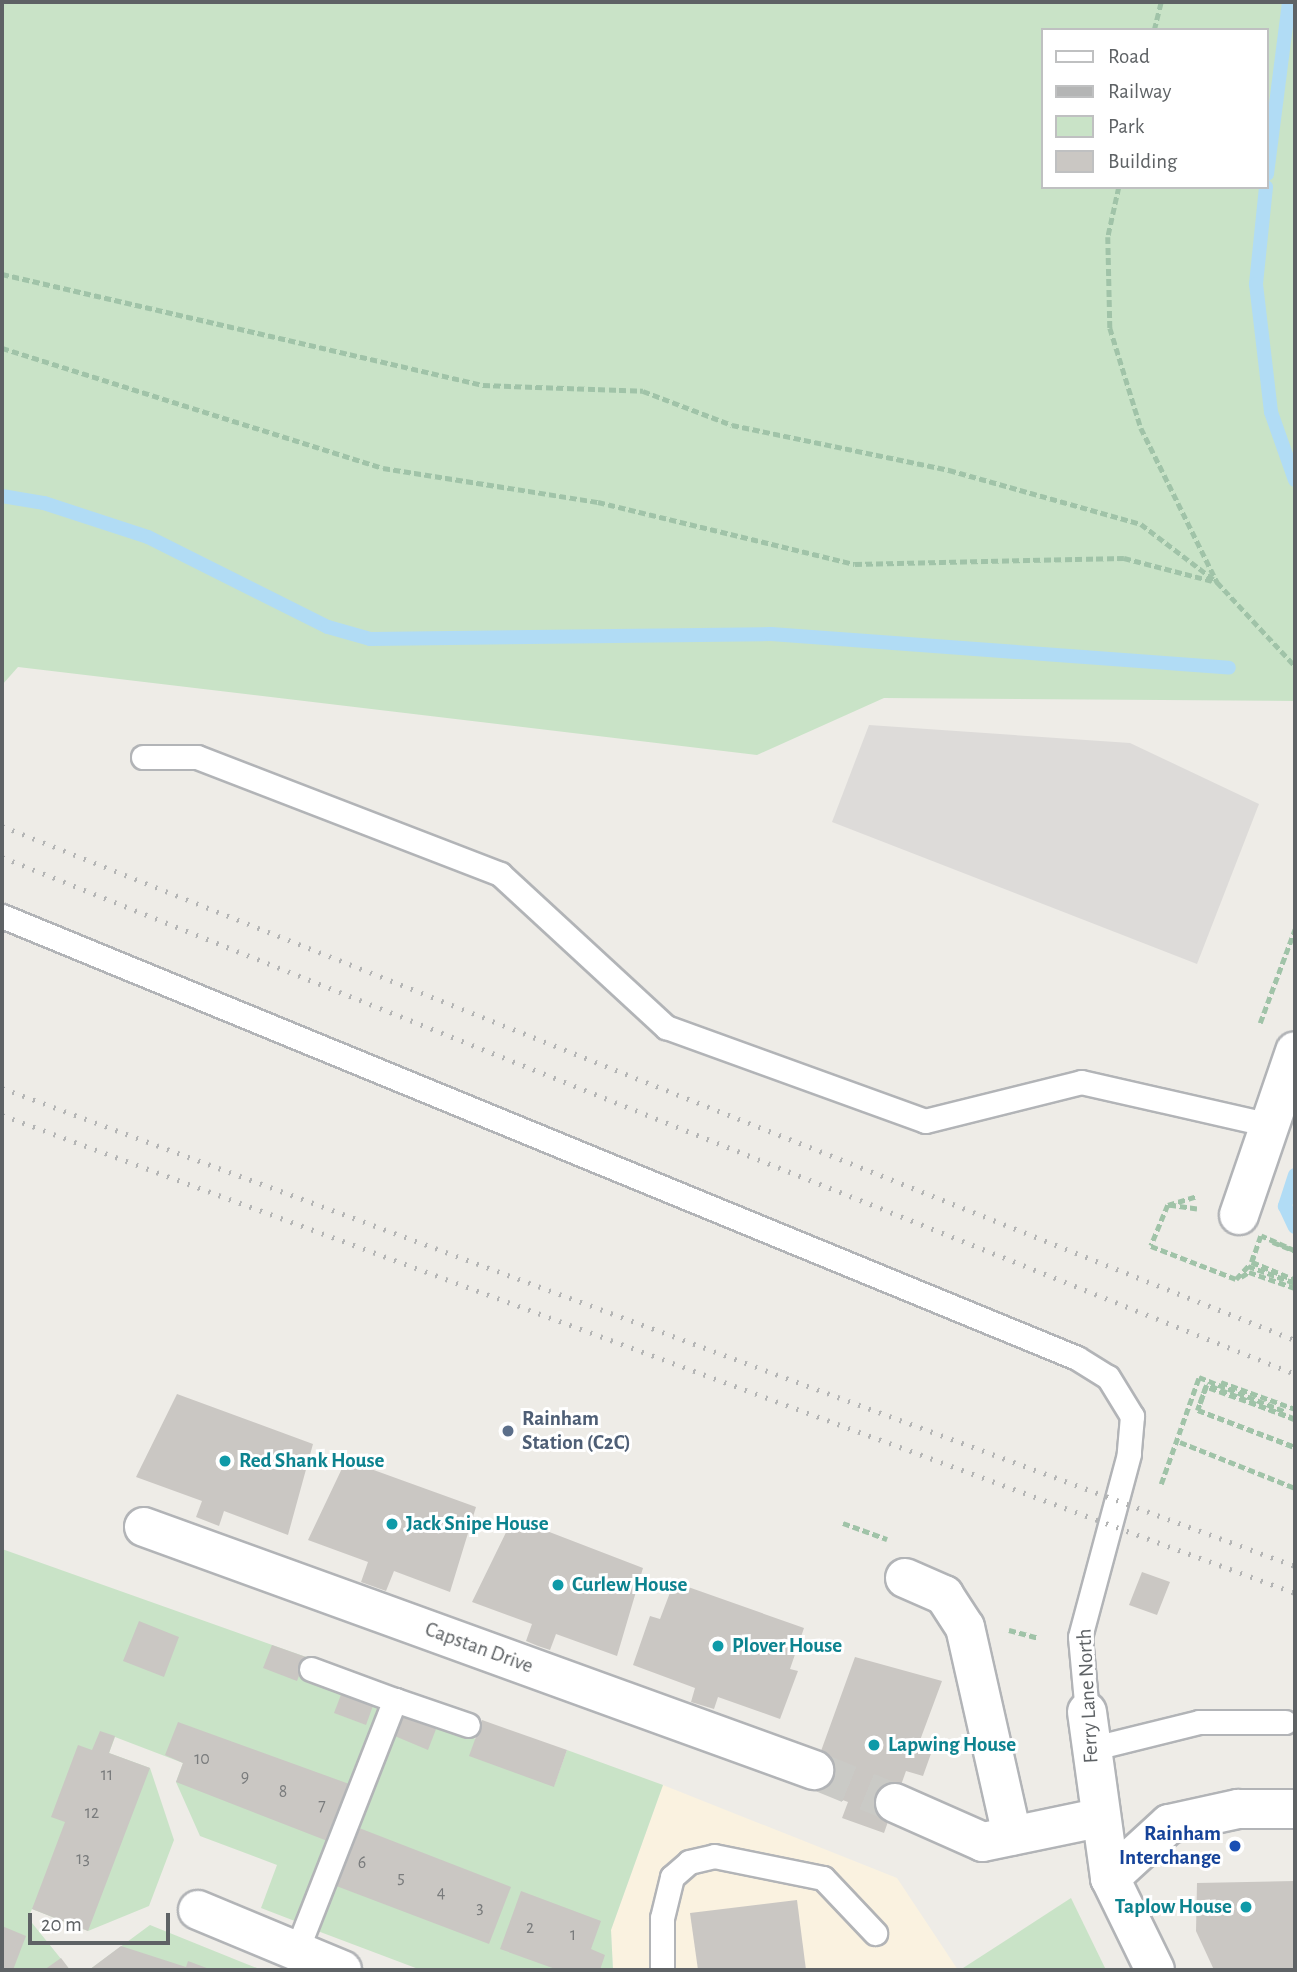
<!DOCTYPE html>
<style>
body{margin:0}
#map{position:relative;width:1297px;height:1972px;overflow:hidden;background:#eeece7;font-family:"Alegreya Sans",sans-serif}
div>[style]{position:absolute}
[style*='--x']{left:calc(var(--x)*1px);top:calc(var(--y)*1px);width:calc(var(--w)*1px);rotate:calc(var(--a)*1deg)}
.commercial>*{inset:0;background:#faf2e0}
.industrial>*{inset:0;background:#dddbd9}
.green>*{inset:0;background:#c9e3c7}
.stream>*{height:14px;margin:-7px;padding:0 7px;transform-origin:7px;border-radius:7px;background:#b1dcf5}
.building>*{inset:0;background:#cac7c3}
.minor-tunnel>*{height:38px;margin-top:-19px;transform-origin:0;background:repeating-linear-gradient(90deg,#cacac6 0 38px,transparent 0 57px)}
.path>*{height:4.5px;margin-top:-2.25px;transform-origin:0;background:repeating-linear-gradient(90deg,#a0c3a8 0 7px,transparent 0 10.5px)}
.roads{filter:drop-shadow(2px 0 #b2b4b7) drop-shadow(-2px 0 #b2b4b7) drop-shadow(0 2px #b2b4b7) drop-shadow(0 -2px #b2b4b7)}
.service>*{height:23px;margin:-11.5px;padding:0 11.5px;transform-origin:11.5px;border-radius:11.5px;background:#fff}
.minor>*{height:38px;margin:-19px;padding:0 19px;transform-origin:19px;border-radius:19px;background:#fff}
.rail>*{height:5px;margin-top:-2.5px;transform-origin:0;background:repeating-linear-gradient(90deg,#b4b5b5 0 2px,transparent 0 11px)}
.path-bridge>*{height:4.5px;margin-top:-2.25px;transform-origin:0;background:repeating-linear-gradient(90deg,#a0c3a8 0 7px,transparent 0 10.5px)}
.dots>*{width:19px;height:19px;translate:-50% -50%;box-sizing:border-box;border:4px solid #fff;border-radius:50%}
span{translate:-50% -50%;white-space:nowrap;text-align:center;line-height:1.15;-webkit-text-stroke:6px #fff;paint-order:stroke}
.number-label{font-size:18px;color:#797b7c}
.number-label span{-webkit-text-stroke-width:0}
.service-label{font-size:21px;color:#4e5e75;font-weight:700}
.left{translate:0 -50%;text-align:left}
.culture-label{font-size:21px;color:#0d838f;font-weight:700}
.right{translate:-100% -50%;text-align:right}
.street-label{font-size:21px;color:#5e6265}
.transit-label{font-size:21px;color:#164399;font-weight:700}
.frame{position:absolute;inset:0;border:4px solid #5e6265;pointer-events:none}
.legend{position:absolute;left:1041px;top:28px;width:228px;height:161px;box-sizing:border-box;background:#fff;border:2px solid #bfc0c1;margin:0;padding:9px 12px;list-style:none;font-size:21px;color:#5e6265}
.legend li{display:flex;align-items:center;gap:14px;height:35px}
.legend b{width:35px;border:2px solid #bfc0c1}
.scale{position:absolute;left:28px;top:1913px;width:142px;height:32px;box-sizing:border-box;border:4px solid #5e6265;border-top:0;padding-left:9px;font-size:21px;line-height:24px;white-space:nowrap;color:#5e6265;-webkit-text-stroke:5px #fff;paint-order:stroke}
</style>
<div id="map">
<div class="commercial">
<div style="clip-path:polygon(663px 1785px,897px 1878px,958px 1970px,613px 1970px,611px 1930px)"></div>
</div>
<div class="industrial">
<div style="clip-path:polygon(869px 725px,1130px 743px,1259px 804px,1197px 964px,832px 822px)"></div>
</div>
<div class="green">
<div style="clip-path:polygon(evenodd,2px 2px,1295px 2px,1295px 701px,884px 698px,757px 755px,18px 667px,2px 685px,2px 2px,1043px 30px,1267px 30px,1267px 187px,1043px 187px,1043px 30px)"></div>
<div style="clip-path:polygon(2px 1549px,306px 1657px,299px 1676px,381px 1706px,300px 1923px,261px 1908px,277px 1865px,200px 1836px,176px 1782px,183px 1763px,115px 1737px,109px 1753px,150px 1768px,174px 1840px,149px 1906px,88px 1931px,32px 1909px,28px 1918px,70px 1970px,2px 1970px)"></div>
<div style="clip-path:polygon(400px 1708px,476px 1739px,554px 1786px,567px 1750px,663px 1785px,611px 1930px,613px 1970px,421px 1970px,315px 1930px)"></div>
<div style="clip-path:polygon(1071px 1898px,1106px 1970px,960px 1970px)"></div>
<div style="clip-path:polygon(150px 1925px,239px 1961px,262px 1970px,89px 1970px)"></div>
</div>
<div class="stream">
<div style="--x:1267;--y:174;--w:173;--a:-82.7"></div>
<div style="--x:1266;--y:187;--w:98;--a:95.9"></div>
<div style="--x:1256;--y:284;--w:129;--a:83.3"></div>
<div style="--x:1271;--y:412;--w:72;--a:70.6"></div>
<div style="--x:2;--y:496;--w:43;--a:9.5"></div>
<div style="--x:44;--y:503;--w:109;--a:18.1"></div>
<div style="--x:148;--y:537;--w:201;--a:26.6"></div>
<div style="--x:328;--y:627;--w:44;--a:15.9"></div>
<div style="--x:370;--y:639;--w:401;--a:-0.7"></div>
<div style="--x:771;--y:634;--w:459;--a:4.2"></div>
<div style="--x:1295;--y:1175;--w:33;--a:108"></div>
<div style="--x:1285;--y:1206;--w:23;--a:65"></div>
</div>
<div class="building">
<div style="clip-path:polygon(177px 1394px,313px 1444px,288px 1535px,224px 1511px,219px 1526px,196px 1517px,202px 1501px,136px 1477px)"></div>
<div style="clip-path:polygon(346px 1460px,476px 1507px,450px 1592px,394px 1571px,386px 1591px,361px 1582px,368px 1562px,308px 1540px)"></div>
<div style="clip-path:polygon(513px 1518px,643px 1568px,617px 1656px,556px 1634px,550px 1650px,538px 1646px,526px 1641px,532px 1624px,472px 1602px)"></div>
<div style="clip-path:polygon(1142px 1572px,1170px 1582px,1157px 1615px,1129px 1605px)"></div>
<div style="clip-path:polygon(674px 1582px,804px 1628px,790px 1669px,798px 1671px,780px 1719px,718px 1697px,714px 1709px,691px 1702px,695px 1688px,633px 1665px,650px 1616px,660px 1619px)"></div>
<div style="clip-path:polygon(139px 1621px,179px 1637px,164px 1677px,123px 1661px)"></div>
<div style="clip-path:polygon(272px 1645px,306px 1657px,297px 1681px,263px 1668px)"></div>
<div style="clip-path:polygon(855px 1657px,942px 1681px,919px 1743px,933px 1748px,923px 1776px,906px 1771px,884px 1833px,842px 1818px,848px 1802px,808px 1787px)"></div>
<div style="clip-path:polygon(342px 1692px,374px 1703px,366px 1725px,334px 1713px)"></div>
<div style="clip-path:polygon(400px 1708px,438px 1724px,428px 1750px,390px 1734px)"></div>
<div style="clip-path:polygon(482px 1720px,567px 1750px,554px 1787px,469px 1756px)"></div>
<div style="clip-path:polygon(178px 1722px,352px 1785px,330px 1842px,176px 1782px,183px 1763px,165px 1755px)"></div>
<div style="clip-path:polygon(100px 1731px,115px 1736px,109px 1753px,150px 1768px,88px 1931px,32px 1909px,65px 1822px,51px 1817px,78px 1745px,92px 1750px)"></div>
<div style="clip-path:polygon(354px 1826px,511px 1887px,489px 1944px,331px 1884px)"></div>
<div style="clip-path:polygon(1295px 1881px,1295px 1970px,1214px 1970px,1196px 1931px,1197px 1883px)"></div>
<div style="clip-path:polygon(521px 1891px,601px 1921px,591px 1949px,605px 1955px,600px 1970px,558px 1970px,500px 1949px)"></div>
<div style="clip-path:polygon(797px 1900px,806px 1970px,698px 1970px,690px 1913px)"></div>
<div style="clip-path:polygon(2px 1926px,26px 1936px,13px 1970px,2px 1970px)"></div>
<div style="clip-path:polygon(121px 1946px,186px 1967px,188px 1961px,212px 1970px,89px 1970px)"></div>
<div style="clip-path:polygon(61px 1958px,70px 1970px,44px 1970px)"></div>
</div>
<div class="minor-tunnel">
<div style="--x:814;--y:1770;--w:87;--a:22.2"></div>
</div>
<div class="path">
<div style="--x:1154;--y:30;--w:29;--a:-76"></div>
<div style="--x:1119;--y:187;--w:51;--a:102.4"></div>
<div style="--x:1108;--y:237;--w:91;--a:88.7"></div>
<div style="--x:1110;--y:328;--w:105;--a:72.8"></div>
<div style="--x:1141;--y:428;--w:172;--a:63.7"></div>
<div style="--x:1217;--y:582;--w:115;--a:47.1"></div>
<div style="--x:2;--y:274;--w:494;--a:13"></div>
<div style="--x:483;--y:385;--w:160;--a:2.1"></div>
<div style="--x:643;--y:391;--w:95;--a:20.9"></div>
<div style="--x:732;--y:425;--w:222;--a:11.7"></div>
<div style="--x:949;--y:470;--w:199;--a:15.7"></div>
<div style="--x:1141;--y:524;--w:96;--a:37.3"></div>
<div style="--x:2;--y:348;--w:399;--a:17.5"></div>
<div style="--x:383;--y:468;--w:218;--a:9"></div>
<div style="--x:598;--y:502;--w:264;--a:13.6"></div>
<div style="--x:855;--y:564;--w:269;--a:-1.3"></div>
<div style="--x:1124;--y:558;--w:91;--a:14.6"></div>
<div style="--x:1260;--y:1023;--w:100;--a:-69.6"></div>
<div style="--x:1168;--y:1205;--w:31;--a:-17"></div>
<div style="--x:1197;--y:1209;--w:29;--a:-172"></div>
<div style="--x:1168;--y:1205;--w:44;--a:112.5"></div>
<div style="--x:1151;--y:1246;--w:91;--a:21.2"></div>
<div style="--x:1236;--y:1279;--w:18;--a:-47"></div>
<div style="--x:1248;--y:1266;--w:50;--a:19.9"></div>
<div style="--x:1273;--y:1242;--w:24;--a:22"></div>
<div style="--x:1254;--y:1255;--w:7;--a:106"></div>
<div style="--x:1252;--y:1262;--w:47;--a:22.7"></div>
<div style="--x:1241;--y:1277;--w:9;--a:-32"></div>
<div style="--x:1249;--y:1272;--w:49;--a:19.2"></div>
<div style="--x:1199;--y:1377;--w:94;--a:21.9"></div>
<div style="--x:1221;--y:1382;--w:79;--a:20"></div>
<div style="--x:1295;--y:1419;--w:95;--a:-160.2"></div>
<div style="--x:1206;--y:1387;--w:24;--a:109"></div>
<div style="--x:1198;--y:1410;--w:104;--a:20.9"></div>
<div style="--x:1180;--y:1442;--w:124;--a:21.8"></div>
<div style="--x:1161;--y:1484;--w:114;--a:-70.4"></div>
<div style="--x:843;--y:1523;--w:47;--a:20"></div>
<div style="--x:1009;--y:1630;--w:30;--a:15"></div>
</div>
<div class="roads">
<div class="service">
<div style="--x:143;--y:757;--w:54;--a:0"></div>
<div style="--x:197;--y:757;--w:325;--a:21.1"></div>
<div style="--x:500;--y:874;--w:226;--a:42.7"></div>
<div style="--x:666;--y:1027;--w:276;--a:19.9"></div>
<div style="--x:925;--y:1121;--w:161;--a:-14"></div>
<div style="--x:1081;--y:1082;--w:194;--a:12.8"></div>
<div style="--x:2;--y:916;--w:1162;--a:22.35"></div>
<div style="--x:1077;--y:1358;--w:36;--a:32"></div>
<div style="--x:1108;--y:1377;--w:46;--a:58.4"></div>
<div style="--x:1132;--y:1416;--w:38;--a:95"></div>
<div style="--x:1129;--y:1454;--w:189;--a:105"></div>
<div style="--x:1080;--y:1637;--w:75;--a:84.7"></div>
<div style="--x:311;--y:1669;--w:90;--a:20.3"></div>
<div style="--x:1090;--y:1749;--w:112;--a:-13.9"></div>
<div style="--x:1199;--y:1722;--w:86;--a:0"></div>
<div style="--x:296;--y:1952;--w:271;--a:-68.6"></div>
<div style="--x:395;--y:1700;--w:77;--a:18.9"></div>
<div style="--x:662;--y:1970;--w:52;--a:-90"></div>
<div style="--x:662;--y:1918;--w:42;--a:-76.3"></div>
<div style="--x:672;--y:1877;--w:23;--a:-41"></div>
<div style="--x:689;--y:1862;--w:26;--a:-13"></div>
<div style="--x:714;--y:1856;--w:111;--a:11.4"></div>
<div style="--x:823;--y:1878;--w:76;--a:46.6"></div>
</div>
<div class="minor">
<div style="--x:1239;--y:1215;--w:173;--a:-71.1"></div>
<div style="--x:144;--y:1527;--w:713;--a:19.94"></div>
<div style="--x:905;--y:1578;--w:43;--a:23.6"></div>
<div style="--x:944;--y:1595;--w:38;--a:57"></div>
<div style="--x:965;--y:1627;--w:214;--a:77.3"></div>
<div style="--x:1087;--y:1712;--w:168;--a:82.1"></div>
<div style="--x:1110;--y:1878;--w:102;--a:63.9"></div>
<div style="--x:895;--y:1803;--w:96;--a:23.9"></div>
<div style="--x:983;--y:1842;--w:117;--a:-11.8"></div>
<div style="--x:1110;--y:1878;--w:80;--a:-42.5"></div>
<div style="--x:1169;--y:1824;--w:71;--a:-12.3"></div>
<div style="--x:1238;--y:1809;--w:57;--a:0"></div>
<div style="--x:198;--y:1910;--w:156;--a:22.6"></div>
</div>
</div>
<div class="rail">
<div style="--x:2;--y:826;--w:1391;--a:21.68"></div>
<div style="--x:2;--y:857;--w:1393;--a:21.79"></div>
<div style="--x:2;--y:1088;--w:1379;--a:20.29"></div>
<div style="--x:2;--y:1115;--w:1379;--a:20.29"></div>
</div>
<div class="path-bridge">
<div style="--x:1295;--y:1251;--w:37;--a:-156"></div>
<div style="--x:1261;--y:1236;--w:28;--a:109"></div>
<div style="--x:1252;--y:1262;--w:47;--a:22.7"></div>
<div style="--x:1295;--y:1420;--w:95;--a:-158.3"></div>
<div style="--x:1207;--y:1385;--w:27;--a:110"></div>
<div style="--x:1198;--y:1410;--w:104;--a:20.9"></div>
</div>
<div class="dots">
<div style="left:508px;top:1431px;background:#5c6f8a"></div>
<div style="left:225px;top:1461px;background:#0f9aa8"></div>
<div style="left:392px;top:1524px;background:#0f9aa8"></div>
<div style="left:558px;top:1585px;background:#0f9aa8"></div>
<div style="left:718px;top:1646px;background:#0f9aa8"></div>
<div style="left:874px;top:1745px;background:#0f9aa8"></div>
<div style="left:1235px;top:1846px;background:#1a4fb4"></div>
<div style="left:1246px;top:1907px;background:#0f9aa8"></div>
</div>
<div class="number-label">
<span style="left:202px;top:1759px">10</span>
<span style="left:107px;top:1775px">11</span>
<span style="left:245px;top:1777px">9</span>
<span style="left:283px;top:1792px">8</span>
<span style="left:322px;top:1806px">7</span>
<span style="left:92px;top:1813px">12</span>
<span style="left:83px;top:1859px">13</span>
<span style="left:362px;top:1863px">6</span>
<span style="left:401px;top:1878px">5</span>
<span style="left:441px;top:1893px">4</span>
<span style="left:480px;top:1908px">3</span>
<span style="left:530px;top:1928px">2</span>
<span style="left:573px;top:1935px">1</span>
</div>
<div class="service-label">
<span class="left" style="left:522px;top:1431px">Rainham<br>Station (C2C)</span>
</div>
<div class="culture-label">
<span class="left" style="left:239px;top:1461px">Red Shank House</span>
<span class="left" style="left:406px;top:1524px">Jack Snipe House</span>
<span class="left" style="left:572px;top:1585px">Curlew House</span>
<span class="left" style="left:732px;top:1646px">Plover House</span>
<span class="left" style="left:888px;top:1745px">Lapwing House</span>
<span class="right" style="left:1232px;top:1907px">Taplow House</span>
</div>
<div class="street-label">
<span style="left:479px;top:1648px;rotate:20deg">Capstan Drive</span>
<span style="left:1088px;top:1696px;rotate:-93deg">Ferry Lane North</span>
</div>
<div class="transit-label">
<span class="right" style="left:1221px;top:1846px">Rainham<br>Interchange</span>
</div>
<div class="frame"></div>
<ul class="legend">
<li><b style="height:9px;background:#fff"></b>Road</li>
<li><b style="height:9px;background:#b4b5b5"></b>Railway</li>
<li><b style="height:19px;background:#c9e3c7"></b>Park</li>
<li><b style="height:19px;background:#cac7c3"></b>Building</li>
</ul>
<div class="scale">20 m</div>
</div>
